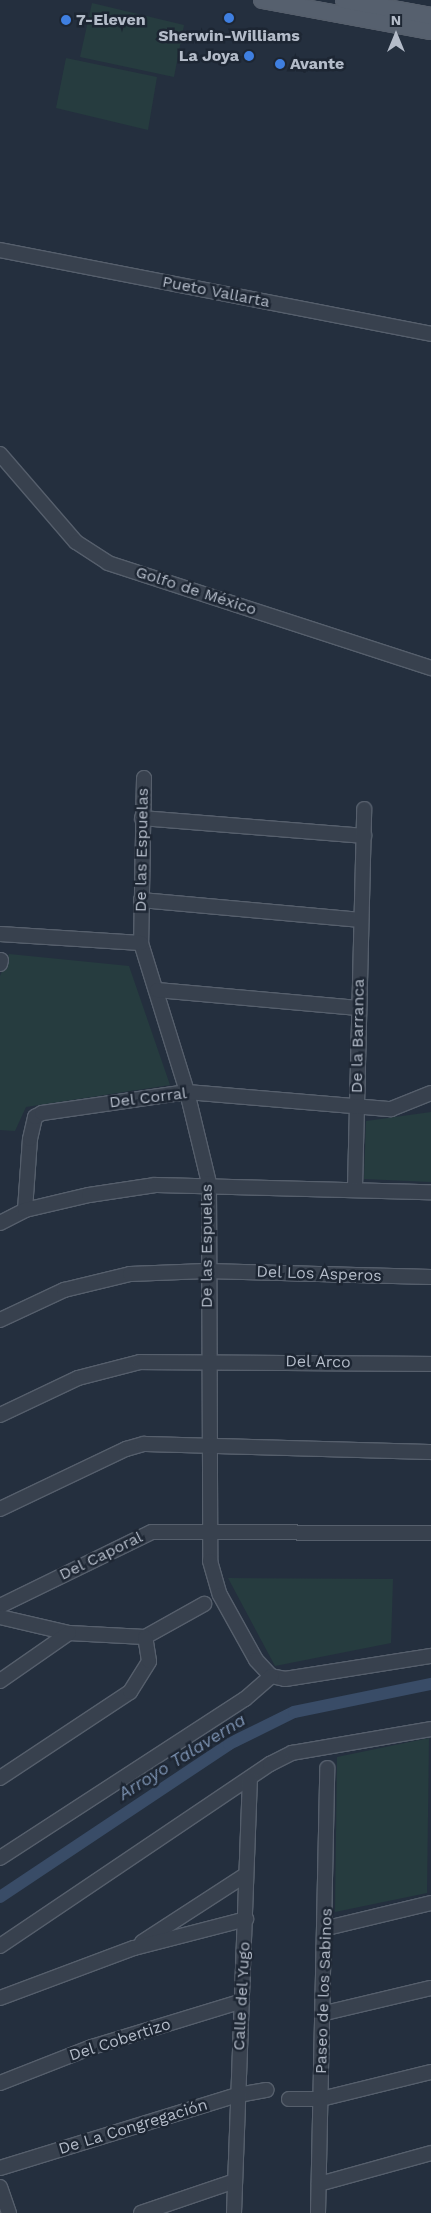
<!DOCTYPE html>
<meta charset="utf-8">
<style>
body{margin:0}
#map{position:relative;width:431px;height:2213px;overflow:hidden;background:#242f3e;font-family:"Work Sans",sans-serif}
div>[style]{position:absolute}
[style*='--x']{left:calc(var(--x)*1px);top:calc(var(--y)*1px);width:calc(var(--w)*1px);rotate:calc(var(--a)*1deg)}
.green>*{inset:0;background:#263c3f}
.canal>*{height:12px;margin:-6px;padding:0 6px;transform-origin:6px;border-radius:6px;background:#394c67}
.roads{filter:drop-shadow(1px 0 #565f6c) drop-shadow(-1px 0 #565f6c) drop-shadow(0 1px #565f6c) drop-shadow(0 -1px #565f6c)}
.minor>*{height:14px;margin:-7px;padding:0 7px;transform-origin:7px;border-radius:7px;background:#38414e}
.major>*{height:16px;margin:-8px;padding:0 8px;transform-origin:8px;border-radius:8px;background:#56606e}
.dots>*{width:14px;height:14px;translate:-50% -50%;box-sizing:border-box;border:2px solid #1d2633;border-radius:50%}
span{translate:-50% -50%;white-space:nowrap;text-align:center;line-height:1.15;-webkit-text-stroke:5px #1d2633;paint-order:stroke}
.poi-label{font-size:16px;color:#b4bcc9;font-weight:700}
.left{translate:0 -50%;text-align:left}
.right{translate:-100% -50%;text-align:right}
.street-label{font-size:16px;color:#b4bcc9}
.water-label{font-size:18px;color:#7c92b1;font-style:italic}
.north{position:absolute;left:371px;top:10px;width:50px;height:50px;-webkit-text-stroke:4px #1d2633;paint-order:stroke;rotate:0deg;font-size:14px;font-weight:700;line-height:20px;text-align:center;color:#b4bcc9}
.north::after{content:'';display:block;margin:auto;width:18px;height:22px;background:#b4bcc9;clip-path:polygon(50% 0,100% 100%,50% 72%,0 100%)}
</style>
<div id="map">
<div class="green">
<div style="clip-path:polygon(92px 3px,184px 25px,174px 77px,80px 57px)"></div>
<div style="clip-path:polygon(66px 58px,157px 77px,148px 130px,56px 108px)"></div>
<div style="clip-path:polygon(9px 954px,129px 966px,170px 1085px,26px 1107px,15px 1131px,0 1130px,0 976px)"></div>
<div style="clip-path:polygon(431px 1112px,431px 1182px,364px 1179px,366px 1121px)"></div>
<div style="clip-path:polygon(228px 1578px,393px 1579px,391px 1643px,275px 1666px)"></div>
<div style="clip-path:polygon(429px 1738px,427px 1893px,335px 1912px,337px 1757px)"></div>
</div>
<div class="canal">
<div style="--x:0;--y:1897;--w:275;--a:-33.7"></div>
<div style="--x:229;--y:1744;--w:72;--a:-26.2"></div>
<div style="--x:294;--y:1712;--w:140;--a:-11.6"></div>
</div>
<div class="roads">
<div class="minor">
<div style="--x:0;--y:250;--w:439;--a:11"></div>
<div style="--x:0;--y:454;--w:116;--a:49.2"></div>
<div style="--x:76;--y:542;--w:38;--a:33"></div>
<div style="--x:108;--y:563;--w:340;--a:18"></div>
<div style="--x:144;--y:778;--w:165;--a:91"></div>
<div style="--x:141;--y:943;--w:156;--a:72.8"></div>
<div style="--x:187;--y:1092;--w:94;--a:76.4"></div>
<div style="--x:209;--y:1183;--w:378;--a:89.8"></div>
<div style="--x:210;--y:1561;--w:35;--a:74"></div>
<div style="--x:220;--y:1595;--w:74;--a:61"></div>
<div style="--x:256;--y:1660;--w:22;--a:47"></div>
<div style="--x:142;--y:818;--w:223;--a:4.6"></div>
<div style="--x:141;--y:900;--w:221;--a:5.2"></div>
<div style="--x:0;--y:934;--w:141;--a:3.7"></div>
<div style="--x:0;--y:964;--w:4;--a:-76"></div>
<div style="--x:157;--y:990;--w:202;--a:5.1"></div>
<div style="--x:355;--y:1187;--w:378;--a:-88.6"></div>
<div style="--x:25;--y:1210;--w:71;--a:-86"></div>
<div style="--x:30;--y:1139;--w:23;--a:-77"></div>
<div style="--x:35;--y:1117;--w:8;--a:-30"></div>
<div style="--x:42;--y:1113;--w:147;--a:-8.2"></div>
<div style="--x:187;--y:1092;--w:205;--a:4.8"></div>
<div style="--x:391;--y:1109;--w:43;--a:-21.8"></div>
<div style="--x:0;--y:1223;--w:28;--a:-27"></div>
<div style="--x:25;--y:1210;--w:66;--a:-13.2"></div>
<div style="--x:89;--y:1195;--w:67;--a:-8.6"></div>
<div style="--x:155;--y:1185;--w:276;--a:1.5"></div>
<div style="--x:0;--y:1320;--w:71;--a:-25.1"></div>
<div style="--x:64;--y:1290;--w:68;--a:-13.6"></div>
<div style="--x:130;--y:1274;--w:76;--a:-2.3"></div>
<div style="--x:206;--y:1271;--w:225;--a:1.5"></div>
<div style="--x:0;--y:1415;--w:86;--a:-25.4"></div>
<div style="--x:78;--y:1378;--w:64;--a:-14.5"></div>
<div style="--x:140;--y:1362;--w:291;--a:0.4"></div>
<div style="--x:0;--y:1509;--w:140;--a:-25.5"></div>
<div style="--x:126;--y:1449;--w:19;--a:-16"></div>
<div style="--x:144;--y:1444;--w:287;--a:1.6"></div>
<div style="--x:0;--y:1606;--w:169;--a:-26"></div>
<div style="--x:152;--y:1532;--w:279;--a:0.2"></div>
<div style="--x:0;--y:1617;--w:71;--a:13.1"></div>
<div style="--x:69;--y:1633;--w:76;--a:3"></div>
<div style="--x:145;--y:1637;--w:68;--a:-29.2"></div>
<div style="--x:271;--y:1676;--w:14;--a:12"></div>
<div style="--x:285;--y:1679;--w:148;--a:-9"></div>
<div style="--x:0;--y:1681;--w:84;--a:-34.8"></div>
<div style="--x:0;--y:1778;--w:156;--a:-33.5"></div>
<div style="--x:130;--y:1692;--w:36;--a:-58"></div>
<div style="--x:149;--y:1661;--w:24;--a:-99"></div>
<div style="--x:0;--y:1858;--w:292;--a:-33"></div>
<div style="--x:245;--y:1699;--w:35;--a:-41"></div>
<div style="--x:327;--y:1928;--w:107;--a:-13.5"></div>
<div style="--x:142;--y:1942;--w:123;--a:-33"></div>
<div style="--x:0;--y:1946;--w:326;--a:-34"></div>
<div style="--x:270;--y:1764;--w:25;--a:-27"></div>
<div style="--x:292;--y:1753;--w:141;--a:-9.8"></div>
<div style="--x:0;--y:1998;--w:143;--a:-20.5"></div>
<div style="--x:134;--y:1948;--w:116;--a:-14.5"></div>
<div style="--x:325;--y:2013;--w:109;--a:-13.3"></div>
<div style="--x:0;--y:2083;--w:99;--a:-21.4"></div>
<div style="--x:92;--y:2047;--w:157;--a:-17"></div>
<div style="--x:289;--y:2099;--w:32;--a:0"></div>
<div style="--x:321;--y:2099;--w:113;--a:-13.8"></div>
<div style="--x:0;--y:2168;--w:249;--a:-17.1"></div>
<div style="--x:238;--y:2095;--w:29;--a:-10"></div>
<div style="--x:319;--y:2184;--w:116;--a:-15.5"></div>
<div style="--x:0;--y:2187;--w:28;--a:71"></div>
<div style="--x:141;--y:2213;--w:99;--a:-18.8"></div>
<div style="--x:234;--y:2213;--w:434;--a:-87.9"></div>
<div style="--x:318;--y:2213;--w:445;--a:-88.8"></div>
</div>
<div class="major">
<div style="--x:262;--y:0;--w:172;--a:10.4"></div>
<div style="--x:344;--y:0;--w:88;--a:10.4"></div>
</div>
</div>
<div class="dots">
<div style="left:229px;top:18px;background:#3f7fe0"></div>
<div style="left:66px;top:20px;background:#3f7fe0"></div>
<div style="left:249px;top:56px;background:#3f7fe0"></div>
<div style="left:280px;top:64px;background:#3f7fe0"></div>
</div>
<div class="poi-label">
<span class="left" style="left:76px;top:20px">7-Eleven</span>
<span style="left:229px;top:36px">Sherwin-Williams</span>
<span class="right" style="left:239px;top:56px">La Joya</span>
<span class="left" style="left:290px;top:64px">Avante</span>
</div>
<div class="street-label">
<span style="left:216px;top:292px;rotate:11deg">Pueto Vallarta</span>
<span style="left:196px;top:591px;rotate:18deg">Golfo de México</span>
<span style="left:142px;top:850px;rotate:-89deg">De las Espuelas</span>
<span style="left:358px;top:1036px;rotate:-89deg">De la Barranca</span>
<span style="left:148px;top:1098px;rotate:-7deg">Del Corral</span>
<span style="left:207px;top:1246px;rotate:-90deg">De las Espuelas</span>
<span style="left:319px;top:1274px;rotate:2deg">Del Los Asperos</span>
<span style="left:318px;top:1362px;rotate:1deg">Del Arco</span>
<span style="left:101px;top:1556px;rotate:-26deg">Del Caporal</span>
<span style="left:324px;top:1991px;rotate:-88deg">Paseo de los Sabinos</span>
<span style="left:242px;top:1996px;rotate:-87deg">Calle del Yugo</span>
<span style="left:120px;top:2040px;rotate:-18deg">Del Cobertizo</span>
<span style="left:133px;top:2127px;rotate:-17deg">De La Congregación</span>
</div>
<div class="water-label">
<span style="left:182px;top:1757px;rotate:-32deg">Arroyo Talaverna</span>
</div>
<div class="north">N</div>
</div>
